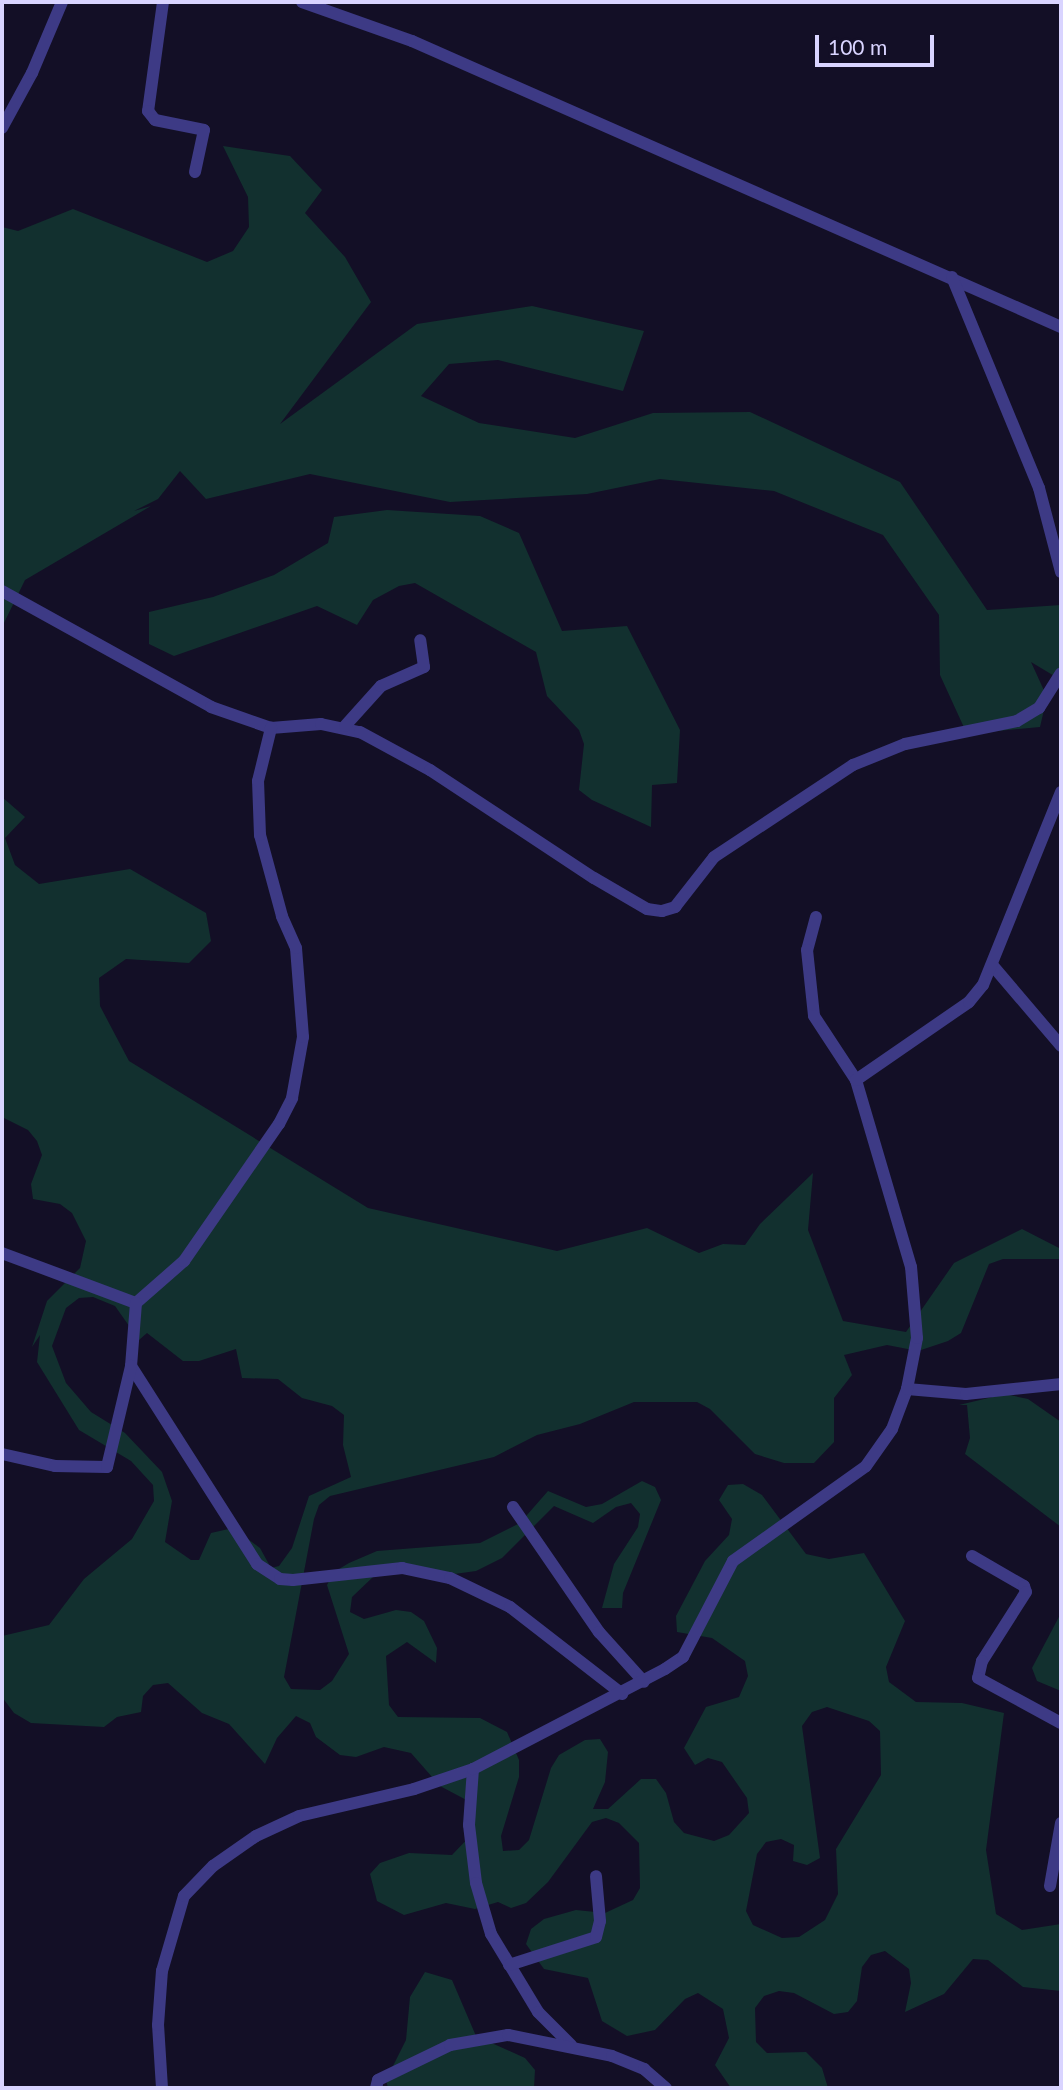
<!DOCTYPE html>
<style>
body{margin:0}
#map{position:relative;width:1063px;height:2090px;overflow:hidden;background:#130f26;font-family:Lato,sans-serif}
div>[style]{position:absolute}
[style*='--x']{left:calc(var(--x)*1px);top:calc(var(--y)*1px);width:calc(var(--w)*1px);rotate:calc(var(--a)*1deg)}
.green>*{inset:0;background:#12302f}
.minor>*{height:12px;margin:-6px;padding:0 6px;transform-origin:6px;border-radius:6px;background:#3d3a85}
span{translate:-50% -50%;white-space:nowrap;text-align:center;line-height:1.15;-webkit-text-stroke:5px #130f26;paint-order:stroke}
.frame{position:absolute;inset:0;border:4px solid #d9d4ff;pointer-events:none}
.scale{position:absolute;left:815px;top:35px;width:119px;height:32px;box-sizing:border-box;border:4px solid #d9d4ff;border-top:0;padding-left:9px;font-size:21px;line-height:24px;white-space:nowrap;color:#d9d4ff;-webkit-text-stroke:5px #130f26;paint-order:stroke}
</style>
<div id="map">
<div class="green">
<div style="clip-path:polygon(223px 146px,290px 156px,322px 190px,305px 213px,345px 257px,371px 302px,280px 424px,417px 324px,532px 306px,644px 331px,623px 391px,498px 360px,449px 364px,421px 396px,479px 423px,575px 438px,653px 413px,750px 412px,900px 482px,987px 610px,1061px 605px,1061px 680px,1031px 662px,1047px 697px,1040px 727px,967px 734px,940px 675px,939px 615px,883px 535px,774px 491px,660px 479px,587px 494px,450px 502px,310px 474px,206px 499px,180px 471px,158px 499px,134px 511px,151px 506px,25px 580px,2px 627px,2px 227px,18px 231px,73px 209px,207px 262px,233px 251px,249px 227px,248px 197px)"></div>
<div style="clip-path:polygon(387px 510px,480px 516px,519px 533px,562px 631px,627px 626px,680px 730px,677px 783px,652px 785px,651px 827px,592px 800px,579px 790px,584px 744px,579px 730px,547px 696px,536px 652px,415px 583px,399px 586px,373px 600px,357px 625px,317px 606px,174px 656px,149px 644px,149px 612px,213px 597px,274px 575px,328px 543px,334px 517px)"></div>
<div style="clip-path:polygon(evenodd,2px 797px,25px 817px,5px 838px,15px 865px,39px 884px,130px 869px,206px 913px,211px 941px,189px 963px,126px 959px,99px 978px,100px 1006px,129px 1061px,368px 1208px,557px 1251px,647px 1228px,699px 1253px,723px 1244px,745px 1245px,760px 1224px,813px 1173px,808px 1230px,843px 1321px,906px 1332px,954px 1263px,1022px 1229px,1061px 1249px,1061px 1259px,1003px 1259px,989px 1264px,961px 1333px,948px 1341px,918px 1351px,887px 1345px,844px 1355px,852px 1375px,834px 1398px,834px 1442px,814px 1463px,784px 1463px,755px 1454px,710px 1409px,697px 1402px,634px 1402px,580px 1424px,537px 1435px,494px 1457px,330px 1496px,319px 1505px,314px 1519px,284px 1677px,291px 1689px,320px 1690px,332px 1681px,349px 1654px,327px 1585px,334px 1572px,349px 1563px,377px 1551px,480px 1543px,520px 1523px,548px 1491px,586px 1507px,602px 1504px,642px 1481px,655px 1487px,661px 1500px,623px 1593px,622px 1608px,602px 1608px,614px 1564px,638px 1527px,640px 1514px,631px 1503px,616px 1507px,593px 1523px,554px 1506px,502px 1558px,476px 1571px,440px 1576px,401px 1568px,373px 1577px,352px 1597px,350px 1612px,364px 1619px,396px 1610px,411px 1612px,424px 1621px,437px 1648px,436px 1663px,407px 1642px,386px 1656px,389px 1705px,398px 1717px,480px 1718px,507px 1732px,519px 1760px,519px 1777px,501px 1836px,503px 1851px,519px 1850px,529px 1840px,551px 1768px,559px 1755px,585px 1740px,600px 1739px,608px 1752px,605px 1782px,593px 1809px,608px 1809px,641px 1779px,656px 1779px,666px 1793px,674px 1822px,684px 1833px,714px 1841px,729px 1835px,749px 1813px,747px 1798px,722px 1762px,708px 1758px,695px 1765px,684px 1748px,706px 1707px,739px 1697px,748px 1676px,745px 1661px,712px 1638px,677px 1632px,676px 1616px,705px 1561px,729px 1535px,732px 1519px,719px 1500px,728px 1485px,743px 1484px,762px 1495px,806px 1554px,829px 1559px,864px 1553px,905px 1621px,886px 1667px,889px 1682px,916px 1702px,962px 1703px,1004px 1713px,986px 1850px,996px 1914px,1022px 1930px,1061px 1924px,1061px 1991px,1023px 1987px,988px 1960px,973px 1959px,944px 1994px,905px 2012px,911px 1983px,909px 1969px,885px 1951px,871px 1955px,862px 1967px,857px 2001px,848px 2012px,834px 2014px,794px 1993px,779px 1991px,764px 1996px,755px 2008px,756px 2042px,767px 2053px,806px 2052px,822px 2068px,828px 2088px,731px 2088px,715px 2065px,729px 2038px,723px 2009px,698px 1993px,685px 1999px,655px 2030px,627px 2036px,602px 2021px,588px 1978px,544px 1969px,526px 1944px,531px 1929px,544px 1919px,576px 1910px,605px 1913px,633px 1900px,640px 1888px,639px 1843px,619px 1823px,606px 1818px,592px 1822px,548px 1882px,526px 1903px,511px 1908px,498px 1902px,475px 1909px,446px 1903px,404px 1915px,377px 1901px,370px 1874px,380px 1863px,409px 1853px,452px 1855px,473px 1833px,472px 1803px,440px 1786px,411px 1753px,384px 1747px,356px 1757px,340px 1755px,316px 1737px,310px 1723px,296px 1716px,277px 1738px,265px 1764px,229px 1724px,202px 1713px,168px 1683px,153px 1685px,143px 1696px,141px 1712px,117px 1717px,104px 1727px,31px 1723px,14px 1713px,2px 1697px,2px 1636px,49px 1625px,84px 1579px,132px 1539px,154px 1501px,153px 1485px,131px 1461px,79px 1430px,37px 1362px,40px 1335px,32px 1347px,47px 1301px,80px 1268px,86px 1241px,72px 1213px,60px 1204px,33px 1199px,31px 1184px,42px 1155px,37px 1141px,28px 1130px,2px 1117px,2px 797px,93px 1297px,115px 1306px,139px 1340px,147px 1333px,183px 1361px,199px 1361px,236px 1349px,242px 1378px,278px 1379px,302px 1398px,332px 1406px,344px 1415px,343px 1445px,351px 1477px,309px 1496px,292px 1548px,279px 1566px,271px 1568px,260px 1548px,233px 1528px,211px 1533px,199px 1560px,191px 1560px,165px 1542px,172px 1501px,162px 1472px,125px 1433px,91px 1412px,66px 1383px,52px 1346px,66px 1308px,79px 1298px,93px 1297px,2px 797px,827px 1707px,869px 1721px,880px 1731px,881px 1775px,836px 1849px,838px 1894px,825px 1920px,799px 1937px,782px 1938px,753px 1925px,746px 1911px,757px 1854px,766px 1842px,781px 1839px,794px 1845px,793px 1861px,807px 1865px,820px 1858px,802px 1726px,812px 1712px,827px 1707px)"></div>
<div style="clip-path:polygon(1005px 1394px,1028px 1399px,1061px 1422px,1061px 1527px,965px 1454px,970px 1438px,967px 1405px,959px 1405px)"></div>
<div style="clip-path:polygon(1061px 1613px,1061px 1691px,1037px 1681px,1032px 1668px)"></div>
<div style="clip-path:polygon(425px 1972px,452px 1980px,476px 2036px,525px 2058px,535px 2070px,534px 2088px,388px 2088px,386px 2080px,406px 2040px,410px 1997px)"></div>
</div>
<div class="minor">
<div style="--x:163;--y:2;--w:110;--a:97.8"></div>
<div style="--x:148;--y:111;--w:11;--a:52"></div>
<div style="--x:155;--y:120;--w:50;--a:11.5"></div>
<div style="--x:204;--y:130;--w:43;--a:102.1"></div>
<div style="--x:302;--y:2;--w:117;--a:19.5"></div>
<div style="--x:412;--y:41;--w:709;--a:23.78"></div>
<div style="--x:2;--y:128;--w:63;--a:-61.4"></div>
<div style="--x:32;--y:73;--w:77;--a:-67.1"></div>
<div style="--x:952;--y:277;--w:228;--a:67.6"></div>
<div style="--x:1039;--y:488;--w:87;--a:75.3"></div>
<div style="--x:2;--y:591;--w:239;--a:29"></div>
<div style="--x:211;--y:707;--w:64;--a:19.3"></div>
<div style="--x:271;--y:728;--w:50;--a:-4.6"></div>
<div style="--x:321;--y:724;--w:40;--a:12"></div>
<div style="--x:360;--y:732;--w:80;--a:28.5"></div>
<div style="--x:430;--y:770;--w:196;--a:33.4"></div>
<div style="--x:594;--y:878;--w:61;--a:30.3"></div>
<div style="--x:647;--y:909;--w:15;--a:8"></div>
<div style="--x:662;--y:911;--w:14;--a:-17"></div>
<div style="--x:675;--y:907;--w:63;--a:-52"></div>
<div style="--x:714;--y:857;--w:167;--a:-33.5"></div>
<div style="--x:853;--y:765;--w:56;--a:-22"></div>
<div style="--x:905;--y:744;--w:114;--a:-11.6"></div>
<div style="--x:1017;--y:721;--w:26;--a:-31"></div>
<div style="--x:1039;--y:708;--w:41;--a:-57.8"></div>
<div style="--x:345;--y:726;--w:54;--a:-48"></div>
<div style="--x:381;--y:686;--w:47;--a:-23.8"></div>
<div style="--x:424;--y:667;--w:27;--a:-98"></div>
<div style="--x:816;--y:917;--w:34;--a:105"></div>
<div style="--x:807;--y:950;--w:66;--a:83.9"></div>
<div style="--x:814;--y:1016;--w:77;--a:56.7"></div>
<div style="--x:993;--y:966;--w:105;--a:49.6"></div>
<div style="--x:2;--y:1253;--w:143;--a:20.5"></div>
<div style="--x:136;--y:1303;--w:64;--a:-41.2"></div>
<div style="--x:184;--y:1261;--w:167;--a:-55.3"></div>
<div style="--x:279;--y:1124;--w:29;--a:-63"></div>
<div style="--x:292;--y:1098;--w:62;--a:-79.8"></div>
<div style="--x:303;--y:1037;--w:89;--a:-94.5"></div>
<div style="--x:296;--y:948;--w:35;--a:-114"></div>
<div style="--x:282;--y:916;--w:84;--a:-105.2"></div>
<div style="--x:260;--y:835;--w:54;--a:-92.1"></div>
<div style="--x:258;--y:781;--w:55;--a:-76.2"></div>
<div style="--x:136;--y:1303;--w:63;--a:94.5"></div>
<div style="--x:131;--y:1366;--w:235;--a:57.5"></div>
<div style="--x:257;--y:1564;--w:27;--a:33"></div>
<div style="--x:280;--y:1579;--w:13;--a:4"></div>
<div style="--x:293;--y:1580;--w:110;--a:-6.3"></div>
<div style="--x:402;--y:1568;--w:49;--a:11.8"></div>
<div style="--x:450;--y:1578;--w:67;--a:25.8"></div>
<div style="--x:510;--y:1607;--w:142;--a:37.8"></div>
<div style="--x:907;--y:1389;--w:59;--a:4.8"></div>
<div style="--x:966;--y:1394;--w:96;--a:-6"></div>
<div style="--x:2;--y:1454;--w:54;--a:12.8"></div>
<div style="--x:55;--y:1466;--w:52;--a:1.1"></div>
<div style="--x:107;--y:1467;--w:104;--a:-76.6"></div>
<div style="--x:513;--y:1507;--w:152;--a:55.5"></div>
<div style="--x:599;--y:1632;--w:67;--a:48"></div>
<div style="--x:972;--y:1556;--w:60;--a:30"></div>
<div style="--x:1024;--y:1586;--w:6;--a:72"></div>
<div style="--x:1026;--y:1592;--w:82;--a:122.5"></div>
<div style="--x:982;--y:1661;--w:17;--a:103"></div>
<div style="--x:978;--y:1678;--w:94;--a:28.5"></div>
<div style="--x:473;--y:1769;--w:56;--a:94.1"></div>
<div style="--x:469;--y:1825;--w:58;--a:83.1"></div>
<div style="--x:476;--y:1883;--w:53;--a:73.6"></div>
<div style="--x:491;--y:1934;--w:91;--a:58.9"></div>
<div style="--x:538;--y:2012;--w:47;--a:45"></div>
<div style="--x:1050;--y:1886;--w:64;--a:-80.1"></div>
<div style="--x:509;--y:1965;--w:91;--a:-17.8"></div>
<div style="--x:596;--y:1937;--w:16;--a:-76"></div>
<div style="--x:600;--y:1921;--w:45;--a:-95.1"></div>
<div style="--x:162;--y:2088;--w:63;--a:-93.6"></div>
<div style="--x:158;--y:2025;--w:54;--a:-85.8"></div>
<div style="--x:162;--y:1971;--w:78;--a:-73.7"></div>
<div style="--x:184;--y:1896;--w:42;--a:-46"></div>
<div style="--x:213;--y:1866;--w:52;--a:-34.9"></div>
<div style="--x:256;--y:1836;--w:47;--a:-24.9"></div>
<div style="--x:299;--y:1816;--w:118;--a:-13.2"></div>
<div style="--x:414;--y:1789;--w:62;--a:-18.7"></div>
<div style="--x:473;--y:1769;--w:216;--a:-27.5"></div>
<div style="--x:665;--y:1669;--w:22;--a:-34"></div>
<div style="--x:683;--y:1657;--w:108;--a:-62.5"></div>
<div style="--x:733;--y:1561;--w:163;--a:-35.5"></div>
<div style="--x:866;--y:1466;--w:45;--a:-54.9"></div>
<div style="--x:892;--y:1429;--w:43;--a:-69.4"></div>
<div style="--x:907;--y:1389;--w:52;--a:-78.9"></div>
<div style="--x:917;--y:1338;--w:71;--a:-94.8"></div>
<div style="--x:911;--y:1267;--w:195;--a:-106.4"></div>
<div style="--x:856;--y:1080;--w:137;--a:-34.6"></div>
<div style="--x:969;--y:1002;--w:22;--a:-51"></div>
<div style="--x:983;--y:985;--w:208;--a:-68"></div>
<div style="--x:376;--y:2088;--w:8;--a:-76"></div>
<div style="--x:378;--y:2080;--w:80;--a:-25.9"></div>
<div style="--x:450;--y:2045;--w:59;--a:-9.8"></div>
<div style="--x:508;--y:2035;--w:106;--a:11.4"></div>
<div style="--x:612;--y:2056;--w:35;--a:22"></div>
<div style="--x:644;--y:2069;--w:29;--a:41"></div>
</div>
<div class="frame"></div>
<div class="scale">100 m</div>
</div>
